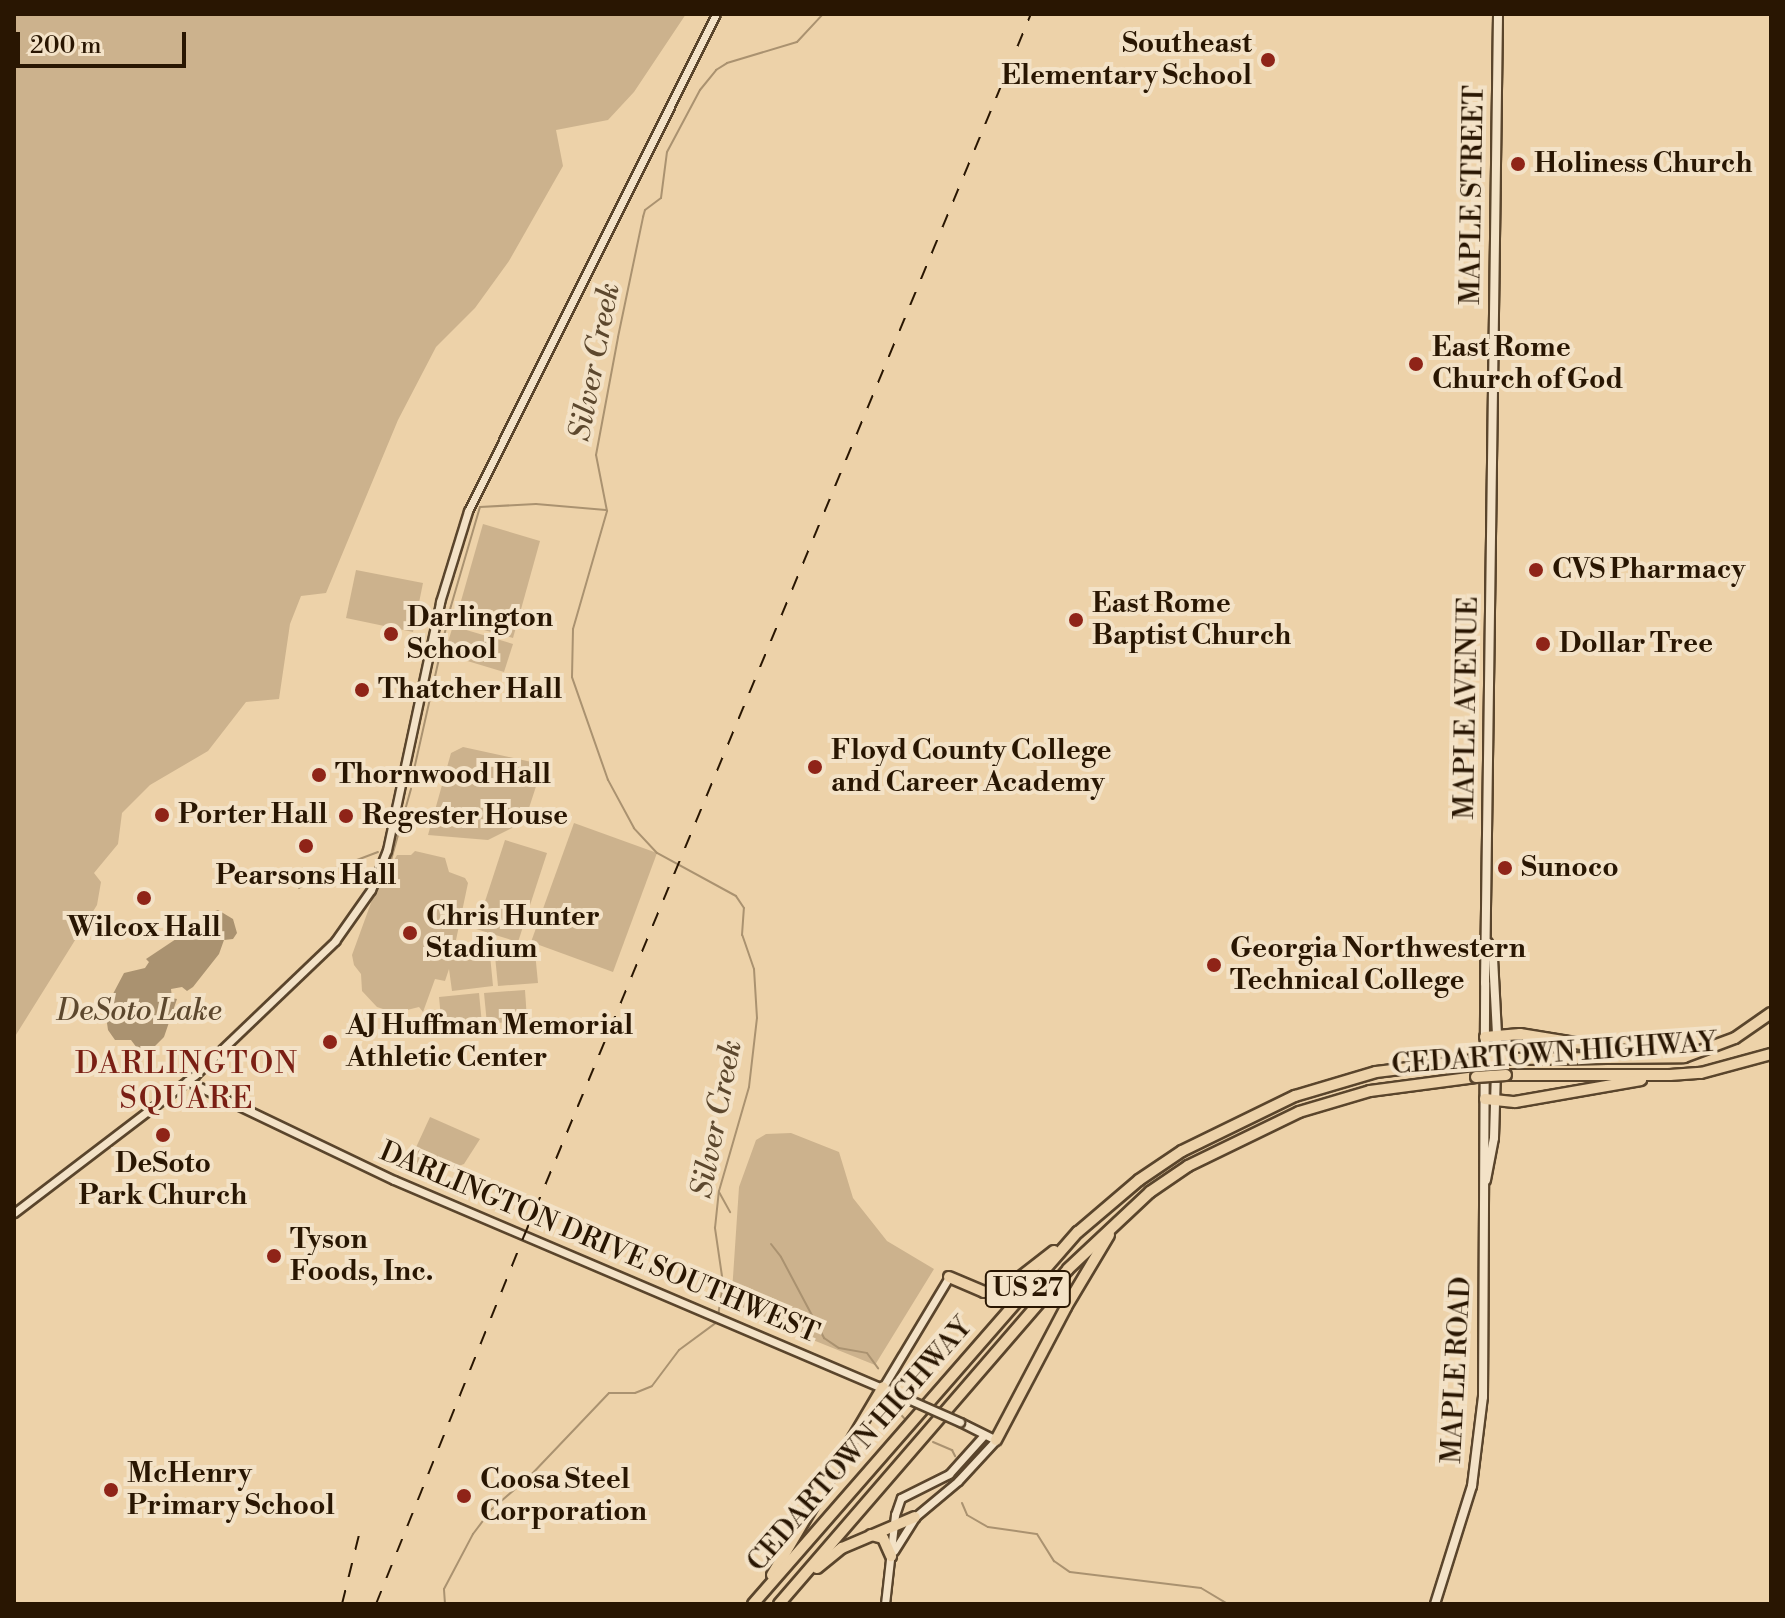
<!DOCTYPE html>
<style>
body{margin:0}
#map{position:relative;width:1785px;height:1618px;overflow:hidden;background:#edd2a9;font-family:"Libre Bodoni",serif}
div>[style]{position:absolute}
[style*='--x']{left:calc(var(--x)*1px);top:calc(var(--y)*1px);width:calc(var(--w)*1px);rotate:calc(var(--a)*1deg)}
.green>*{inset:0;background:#ccb28d}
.water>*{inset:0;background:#aa9270}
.stream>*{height:2px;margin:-1px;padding:0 1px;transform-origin:1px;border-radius:1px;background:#aa9270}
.roads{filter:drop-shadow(2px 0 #5a452c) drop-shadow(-2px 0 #5a452c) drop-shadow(0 2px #5a452c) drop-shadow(0 -2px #5a452c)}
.tertiary>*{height:7px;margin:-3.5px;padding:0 3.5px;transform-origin:3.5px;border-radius:3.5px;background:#f3e2c7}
.secondary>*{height:8px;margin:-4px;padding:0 4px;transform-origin:4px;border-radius:4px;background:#f3e2c7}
.motorway>*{height:10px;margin:-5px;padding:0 5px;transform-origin:5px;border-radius:5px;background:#edd2a9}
.rail>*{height:2px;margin-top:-1px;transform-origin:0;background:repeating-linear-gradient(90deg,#291602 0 14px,transparent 0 28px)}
.bridges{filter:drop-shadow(2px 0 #5a452c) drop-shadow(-2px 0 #5a452c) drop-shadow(0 2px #5a452c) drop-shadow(0 -2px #5a452c)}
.tertiary-bridge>*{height:7px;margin:-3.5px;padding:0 3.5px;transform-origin:3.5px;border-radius:3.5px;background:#f3e2c7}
.motorway-bridge>*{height:10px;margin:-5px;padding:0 5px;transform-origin:5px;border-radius:5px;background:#edd2a9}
.dots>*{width:22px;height:22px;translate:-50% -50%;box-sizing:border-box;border:4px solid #f3e2c7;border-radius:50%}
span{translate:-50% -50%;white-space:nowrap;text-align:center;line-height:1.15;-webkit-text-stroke:8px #f3e2c7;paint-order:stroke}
.shield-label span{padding:2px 6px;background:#f3e2c7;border:2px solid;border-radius:6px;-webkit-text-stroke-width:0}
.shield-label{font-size:26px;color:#291602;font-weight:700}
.poi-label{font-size:28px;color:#291602;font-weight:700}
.right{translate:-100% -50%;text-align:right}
.left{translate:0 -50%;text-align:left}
.street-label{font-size:28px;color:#291602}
.water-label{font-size:30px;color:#5d482e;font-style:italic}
.neighbourhood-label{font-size:30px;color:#7a1f14;letter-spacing:2px}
.frame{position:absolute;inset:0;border:16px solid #291602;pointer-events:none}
.scale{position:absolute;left:16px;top:32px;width:170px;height:36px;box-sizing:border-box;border:4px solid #291602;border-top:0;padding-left:10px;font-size:24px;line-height:28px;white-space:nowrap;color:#291602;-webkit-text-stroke:6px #f3e2c7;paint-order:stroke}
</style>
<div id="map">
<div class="green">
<div style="clip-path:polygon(14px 14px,686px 14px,634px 92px,608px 120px,556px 130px,563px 166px,509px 261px,475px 308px,436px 347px,398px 420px,326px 593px,301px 596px,290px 624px,279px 699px,246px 702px,208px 751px,150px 785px,122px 813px,118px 844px,94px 873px,101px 882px,97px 905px,14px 1038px)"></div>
<div style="clip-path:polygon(483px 524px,540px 541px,513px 638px,455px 622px)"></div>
<div style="clip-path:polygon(356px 570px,423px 583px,413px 632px,346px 618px)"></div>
<div style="clip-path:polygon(453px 626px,513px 644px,504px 672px,444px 654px)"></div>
<div style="clip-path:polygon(463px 747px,536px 763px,535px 768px,541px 771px,529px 808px,512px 828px,488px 840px,428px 835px,451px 753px)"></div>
<div style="clip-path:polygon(574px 823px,657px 853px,613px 972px,531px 942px)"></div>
<div style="clip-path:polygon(505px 840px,547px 853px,518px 942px,476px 929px)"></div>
<div style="clip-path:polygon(415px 851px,445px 858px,449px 872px,465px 878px,468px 883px,452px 959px,490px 955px,493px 986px,452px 991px,449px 969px,445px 981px,435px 979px,423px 1012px,419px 1007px,395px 1013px,377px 1007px,362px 991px,361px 974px,354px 965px,352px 955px,372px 900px,397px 855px,411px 855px)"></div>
<div style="clip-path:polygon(535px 952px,538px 983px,498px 986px,495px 956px)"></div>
<div style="clip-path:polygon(525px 990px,527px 1020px,487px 1024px,484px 993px)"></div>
<div style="clip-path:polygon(479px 993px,482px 1024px,442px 1028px,439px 997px)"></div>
<div style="clip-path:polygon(430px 1117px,480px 1139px,464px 1164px,438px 1174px,420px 1173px,407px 1167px)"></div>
<div style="clip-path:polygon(791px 1133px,839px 1152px,853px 1198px,887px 1241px,934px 1269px,875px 1365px,731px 1307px,739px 1187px,756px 1140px,766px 1134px)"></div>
</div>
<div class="water">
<div style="clip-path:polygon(218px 910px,233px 919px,237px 933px,233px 939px,224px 940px,219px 954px,193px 987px,187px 991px,182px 987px,171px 989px,172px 998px,177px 999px,164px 1037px,154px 1047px,140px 1052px,131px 1040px,115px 1040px,108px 1030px,105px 1009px,124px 973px,145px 968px,149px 962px,146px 959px,206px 919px,207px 914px)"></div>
</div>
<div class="stream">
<div style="--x:413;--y:774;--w:172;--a:-77.3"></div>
<div style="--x:451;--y:606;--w:103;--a:-73.7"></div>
<div style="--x:480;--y:507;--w:56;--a:-3.1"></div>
<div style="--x:536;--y:504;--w:70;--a:4.9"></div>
<div style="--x:391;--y:860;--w:74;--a:-74.3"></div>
<div style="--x:299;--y:888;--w:25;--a:-34"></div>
<div style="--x:320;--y:874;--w:62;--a:-20.8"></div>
<div style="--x:719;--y:1192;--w:23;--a:61"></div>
<div style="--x:771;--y:1244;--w:16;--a:52"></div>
<div style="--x:781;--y:1257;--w:92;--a:62"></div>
<div style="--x:824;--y:1338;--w:18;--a:34"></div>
<div style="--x:839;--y:1348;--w:28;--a:10"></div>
<div style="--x:867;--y:1353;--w:19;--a:54"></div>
<div style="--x:718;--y:1316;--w:33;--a:-81"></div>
<div style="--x:723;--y:1283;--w:56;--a:-98.3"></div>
<div style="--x:715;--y:1228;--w:37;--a:-84"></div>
<div style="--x:719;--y:1191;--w:108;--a:-73.9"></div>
<div style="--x:749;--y:1087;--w:69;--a:-83.4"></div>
<div style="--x:757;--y:1018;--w:49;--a:-93.5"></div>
<div style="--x:754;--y:969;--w:36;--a:-109"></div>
<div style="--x:742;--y:935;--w:27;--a:-86"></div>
<div style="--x:744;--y:908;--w:14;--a:-124"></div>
<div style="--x:736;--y:896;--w:90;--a:-151.4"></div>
<div style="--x:657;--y:853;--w:34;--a:-133"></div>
<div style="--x:634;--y:828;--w:55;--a:-118.4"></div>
<div style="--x:608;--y:780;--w:109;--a:-109.3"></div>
<div style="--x:572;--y:677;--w:48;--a:-88.8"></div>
<div style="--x:573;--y:629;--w:123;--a:-73.9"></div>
<div style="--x:607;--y:511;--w:57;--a:-101.1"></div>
<div style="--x:596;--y:455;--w:120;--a:-79.4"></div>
<div style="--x:618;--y:337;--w:123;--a:-78.2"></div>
<div style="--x:643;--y:217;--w:7;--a:-74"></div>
<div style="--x:645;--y:210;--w:20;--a:-37"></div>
<div style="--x:661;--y:198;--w:46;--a:-82.6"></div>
<div style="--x:667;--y:152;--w:70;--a:-62"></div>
<div style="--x:700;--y:90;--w:26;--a:-51"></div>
<div style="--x:716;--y:70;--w:13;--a:-32"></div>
<div style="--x:727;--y:63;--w:73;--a:-16.7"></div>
<div style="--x:797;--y:42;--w:37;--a:-47"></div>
<div style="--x:894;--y:1407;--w:15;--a:48"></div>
<div style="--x:933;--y:1442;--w:21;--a:23"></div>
<div style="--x:952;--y:1450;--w:7;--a:63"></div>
<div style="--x:962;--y:1503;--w:13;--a:67"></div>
<div style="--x:967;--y:1515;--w:24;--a:30"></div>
<div style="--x:988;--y:1527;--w:49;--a:8.1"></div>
<div style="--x:1037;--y:1534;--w:32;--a:58"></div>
<div style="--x:1054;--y:1561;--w:19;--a:35"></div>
<div style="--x:1070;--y:1572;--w:132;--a:7"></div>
<div style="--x:1201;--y:1588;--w:31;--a:31"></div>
<div style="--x:445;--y:1604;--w:15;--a:-94"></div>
<div style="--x:444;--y:1589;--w:62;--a:-62.2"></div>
<div style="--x:473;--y:1534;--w:31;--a:-53"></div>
<div style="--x:492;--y:1509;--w:49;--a:-40.9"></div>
<div style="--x:529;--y:1477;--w:116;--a:-46.4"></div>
<div style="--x:609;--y:1393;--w:26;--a:0"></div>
<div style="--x:635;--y:1393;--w:18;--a:-22"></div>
<div style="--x:652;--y:1386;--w:45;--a:-53.1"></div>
<div style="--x:679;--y:1350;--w:47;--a:-36.4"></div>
</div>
<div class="roads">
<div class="tertiary">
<div style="--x:187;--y:1081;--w:229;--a:25.6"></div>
<div style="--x:394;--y:1180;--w:559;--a:23.08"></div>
<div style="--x:14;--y:1213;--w:228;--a:-37.3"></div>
<div style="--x:195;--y:1075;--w:194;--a:-43.7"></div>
<div style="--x:335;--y:941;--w:62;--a:-54.8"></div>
<div style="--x:371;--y:890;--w:43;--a:-68.2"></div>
<div style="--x:387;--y:850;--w:254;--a:-77.9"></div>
<div style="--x:440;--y:602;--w:95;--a:-72.9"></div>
<div style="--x:468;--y:511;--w:555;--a:-63.48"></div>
<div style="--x:883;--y:1387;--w:128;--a:-59"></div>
<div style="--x:894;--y:1551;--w:40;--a:-58"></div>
<div style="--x:915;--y:1517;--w:56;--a:-39.9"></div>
<div style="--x:958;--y:1481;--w:56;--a:-47.2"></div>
<div style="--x:996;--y:1440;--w:40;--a:-153.4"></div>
<div style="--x:885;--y:1604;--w:90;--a:-83.6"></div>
<div style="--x:895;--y:1515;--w:18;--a:-71"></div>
<div style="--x:901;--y:1498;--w:54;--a:-26.6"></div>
<div style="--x:949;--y:1474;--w:52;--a:-48.1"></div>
</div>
<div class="secondary">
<div style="--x:1486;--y:1180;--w:43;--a:-79.2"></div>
<div style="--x:1494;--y:1138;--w:104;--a:-88.3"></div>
<div style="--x:1497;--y:1034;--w:76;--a:-93"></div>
<div style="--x:1493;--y:958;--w:16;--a:-108"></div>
<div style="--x:1435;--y:1604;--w:124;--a:-72.6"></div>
<div style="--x:1472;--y:1486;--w:90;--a:-83"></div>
<div style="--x:1483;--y:1397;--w:414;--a:-89.7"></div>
<div style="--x:1485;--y:983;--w:969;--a:-89.23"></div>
</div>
<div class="motorway">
<div style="--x:1485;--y:1037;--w:35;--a:-5"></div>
<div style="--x:1520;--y:1034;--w:132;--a:9.2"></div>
<div style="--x:1506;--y:1059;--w:178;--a:-0.6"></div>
<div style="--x:1684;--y:1057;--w:54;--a:-20.4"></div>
<div style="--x:1735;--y:1038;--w:44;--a:-34.8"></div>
<div style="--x:1506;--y:1075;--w:164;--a:0"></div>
<div style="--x:1670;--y:1075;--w:31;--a:-4"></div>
<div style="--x:1701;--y:1073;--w:73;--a:-15.2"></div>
<div style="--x:1485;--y:1099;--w:30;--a:6"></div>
<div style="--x:1515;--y:1102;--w:128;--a:-9.9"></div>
<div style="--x:949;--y:1277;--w:38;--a:23"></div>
<div style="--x:984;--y:1292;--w:9;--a:-13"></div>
<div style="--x:993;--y:1290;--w:16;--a:-14"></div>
<div style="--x:1009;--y:1286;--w:57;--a:-37.9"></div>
<div style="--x:996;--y:1440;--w:150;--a:-62.2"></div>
<div style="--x:1066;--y:1307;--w:84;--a:-59.2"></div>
<div style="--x:871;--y:1535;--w:12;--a:14"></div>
<div style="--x:883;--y:1538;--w:20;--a:66"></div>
<div style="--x:817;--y:1568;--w:32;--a:-39"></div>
<div style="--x:842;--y:1548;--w:79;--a:-23"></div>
<div style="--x:772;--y:1575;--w:218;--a:-59.4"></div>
<div style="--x:753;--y:1604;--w:494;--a:-48.9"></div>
<div style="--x:1078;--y:1232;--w:80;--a:-40.4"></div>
<div style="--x:1139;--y:1180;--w:52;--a:-34"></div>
<div style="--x:1182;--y:1151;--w:126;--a:-26"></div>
<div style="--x:1295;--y:1096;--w:84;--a:-16.5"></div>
<div style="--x:1376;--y:1072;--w:100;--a:-6.9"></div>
<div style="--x:779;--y:1604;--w:442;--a:-49.2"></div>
<div style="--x:1068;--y:1269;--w:112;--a:-43.2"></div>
<div style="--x:1150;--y:1192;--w:46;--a:-34.4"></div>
<div style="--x:1188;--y:1166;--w:123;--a:-25.9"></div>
<div style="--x:1299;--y:1112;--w:74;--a:-16.5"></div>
<div style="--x:1370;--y:1091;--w:107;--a:-7.5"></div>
</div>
</div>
<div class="rail">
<div style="--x:342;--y:1604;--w:71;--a:-76.2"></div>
<div style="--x:376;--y:1604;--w:397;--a:-68.1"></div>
<div style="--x:524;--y:1236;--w:1323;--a:-67.47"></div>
</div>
<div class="bridges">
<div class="tertiary-bridge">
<div style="--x:908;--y:1399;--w:57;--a:23.9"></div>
</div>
<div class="motorway-bridge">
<div style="--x:1475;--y:1060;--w:31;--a:-2"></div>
<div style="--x:1476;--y:1077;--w:30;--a:-4"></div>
</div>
</div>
<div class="dots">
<div style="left:1268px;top:60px;background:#8f2418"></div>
<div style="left:1518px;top:164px;background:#8f2418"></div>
<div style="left:1416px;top:364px;background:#8f2418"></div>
<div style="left:1536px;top:570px;background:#8f2418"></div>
<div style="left:1076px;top:620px;background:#8f2418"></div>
<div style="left:391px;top:634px;background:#8f2418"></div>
<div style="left:1543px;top:644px;background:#8f2418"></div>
<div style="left:362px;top:690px;background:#8f2418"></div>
<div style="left:815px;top:767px;background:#8f2418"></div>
<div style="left:319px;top:775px;background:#8f2418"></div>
<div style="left:162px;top:815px;background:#8f2418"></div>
<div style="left:346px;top:816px;background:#8f2418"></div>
<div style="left:306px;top:846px;background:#8f2418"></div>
<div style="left:1505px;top:868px;background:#8f2418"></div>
<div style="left:144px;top:898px;background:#8f2418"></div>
<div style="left:410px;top:933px;background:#8f2418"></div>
<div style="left:1214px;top:965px;background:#8f2418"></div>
<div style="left:330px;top:1042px;background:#8f2418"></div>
<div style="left:163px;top:1135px;background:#8f2418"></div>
<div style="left:274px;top:1256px;background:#8f2418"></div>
<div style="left:111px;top:1490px;background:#8f2418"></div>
<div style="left:464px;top:1496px;background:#8f2418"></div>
</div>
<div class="shield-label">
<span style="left:1028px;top:1289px">US 27</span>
</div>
<div class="poi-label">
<span class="right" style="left:1252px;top:60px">Southeast<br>Elementary School</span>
<span class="left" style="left:1534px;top:164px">Holiness Church</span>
<span class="left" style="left:1432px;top:364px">East Rome<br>Church of God</span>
<span class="left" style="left:1552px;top:570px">CVS Pharmacy</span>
<span class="left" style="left:1092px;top:620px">East Rome<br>Baptist Church</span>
<span class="left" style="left:407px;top:634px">Darlington<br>School</span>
<span class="left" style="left:1559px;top:644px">Dollar Tree</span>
<span class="left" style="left:378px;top:690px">Thatcher Hall</span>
<span class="left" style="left:831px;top:767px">Floyd County College<br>and Career Academy</span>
<span class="left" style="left:335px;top:775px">Thornwood Hall</span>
<span class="left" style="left:178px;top:815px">Porter Hall</span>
<span class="left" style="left:362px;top:816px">Regester House</span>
<span class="left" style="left:1521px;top:868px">Sunoco</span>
<span style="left:306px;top:876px">Pearsons Hall</span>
<span class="left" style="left:426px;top:933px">Chris Hunter<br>Stadium</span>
<span style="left:144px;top:928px">Wilcox Hall</span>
<span class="left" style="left:1230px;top:965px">Georgia Northwestern<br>Technical College</span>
<span class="left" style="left:346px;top:1042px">AJ Huffman Memorial<br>Athletic Center</span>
<span style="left:163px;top:1180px">DeSoto<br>Park Church</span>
<span class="left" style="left:290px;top:1256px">Tyson<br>Foods, Inc.</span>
<span class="left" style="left:127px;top:1490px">McHenry<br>Primary School</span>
<span class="left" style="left:480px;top:1496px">Coosa Steel<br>Corporation</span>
</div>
<div class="street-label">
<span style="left:1473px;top:195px;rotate:-89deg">MAPLE STREET</span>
<span style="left:1467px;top:708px;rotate:-89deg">MAPLE AVENUE</span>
<span style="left:1554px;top:1054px;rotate:-4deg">CEDARTOWN HIGHWAY</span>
<span style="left:599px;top:1243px;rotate:23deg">DARLINGTON DRIVE SOUTHWEST</span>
<span style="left:1457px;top:1370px;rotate:-87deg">MAPLE ROAD</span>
<span style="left:860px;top:1445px;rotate:-49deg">CEDARTOWN HIGHWAY</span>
</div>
<div class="water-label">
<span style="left:595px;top:362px;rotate:-79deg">Silver Creek</span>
<span style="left:139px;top:1011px">DeSoto Lake</span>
<span style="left:717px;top:1119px;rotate:-79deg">Silver Creek</span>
</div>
<div class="neighbourhood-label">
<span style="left:187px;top:1081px">DARLINGTON<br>SQUARE</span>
</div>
<div class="frame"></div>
<div class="scale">200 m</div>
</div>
